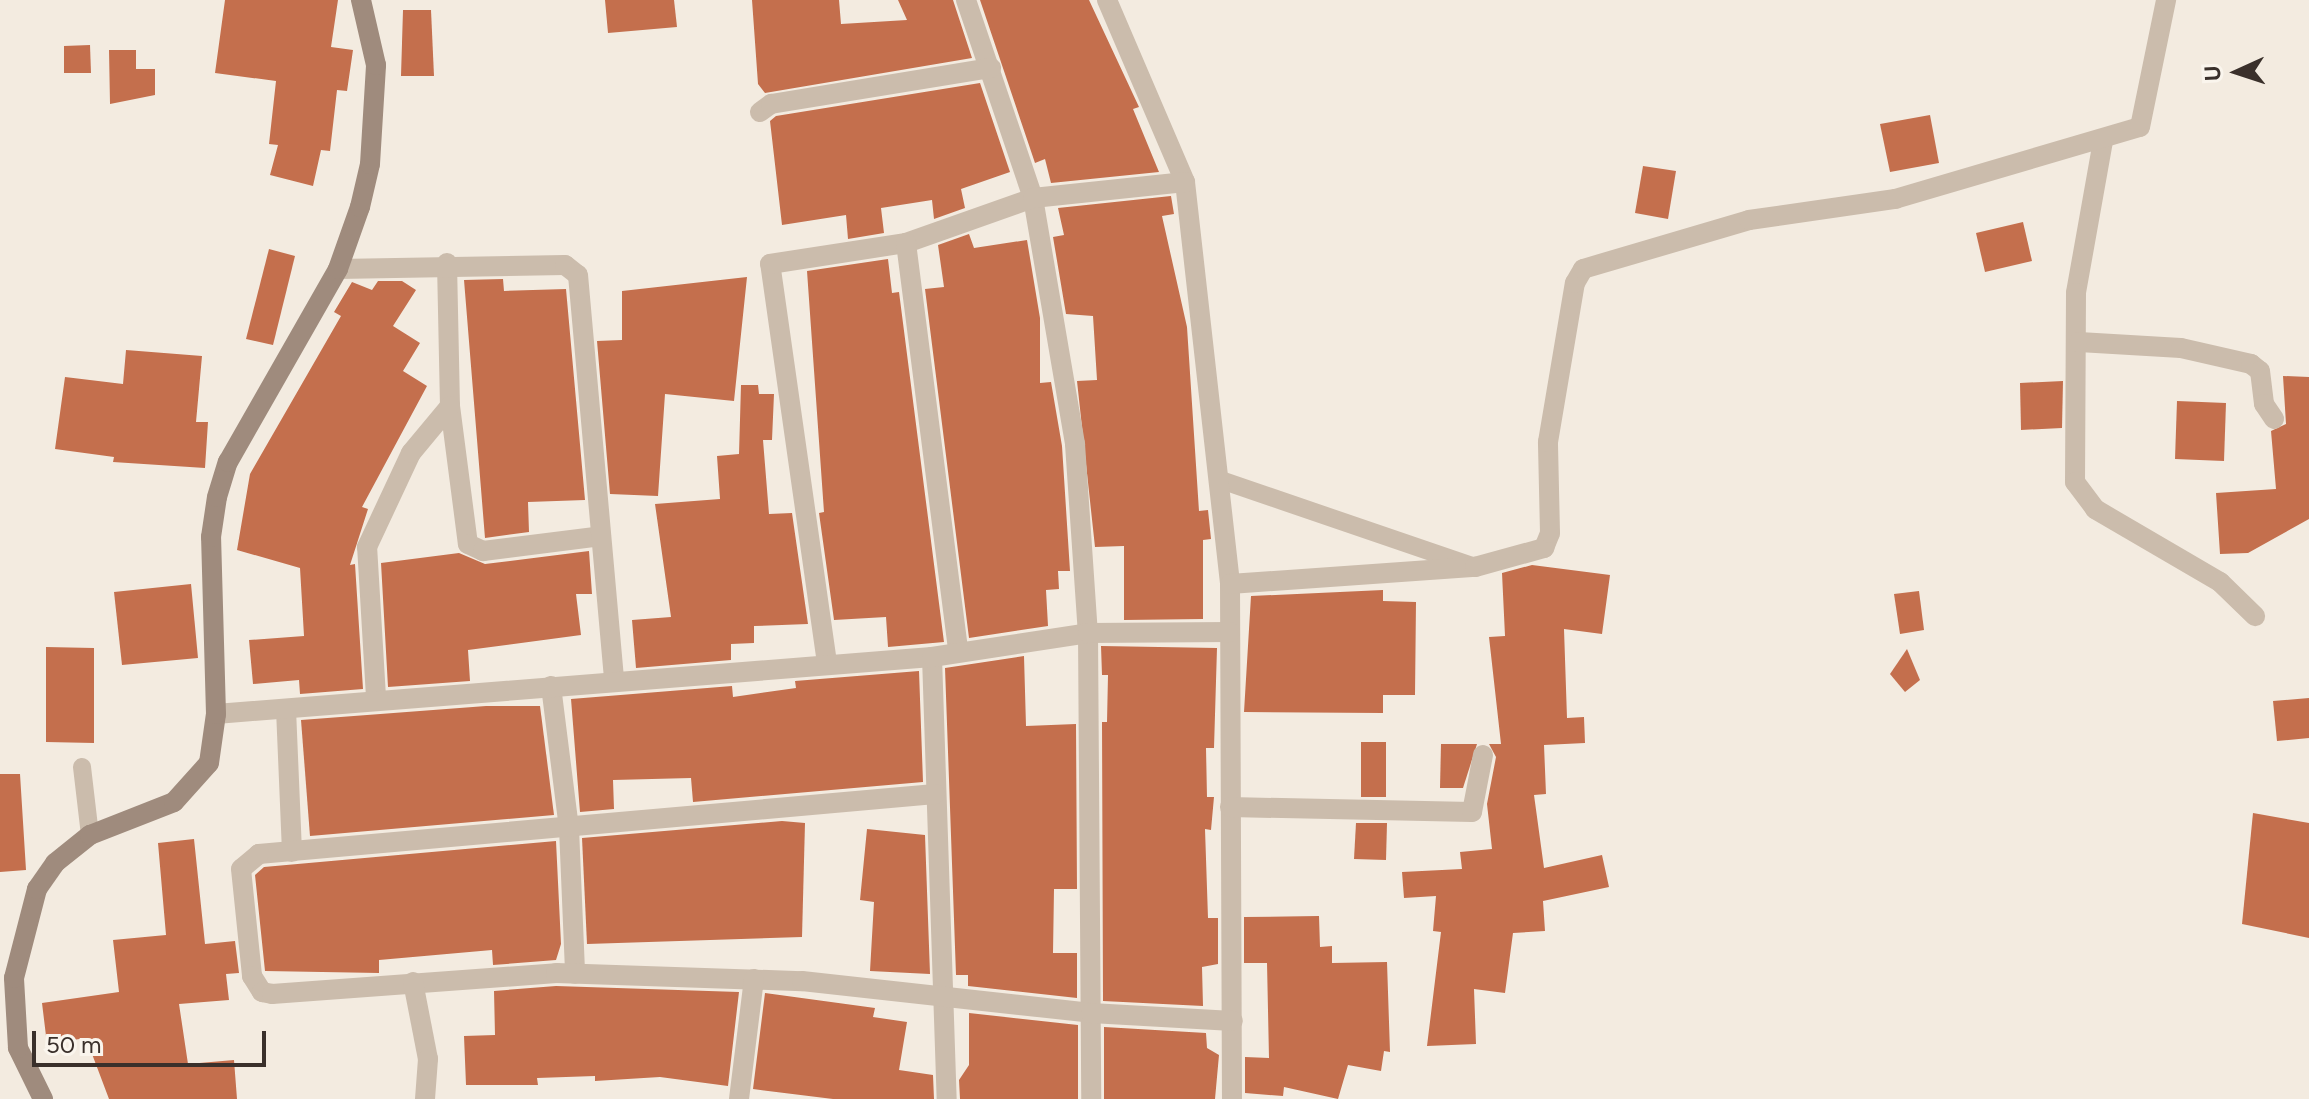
<!DOCTYPE html>
<style>
body{margin:0}
#map{position:relative;width:2309px;height:1099px;overflow:hidden;background:#f3ebe0;font-family:Figtree,sans-serif}
div>[style]{position:absolute}
[style*='--x']{left:calc(var(--x)*1px);top:calc(var(--y)*1px);width:calc(var(--w)*1px);rotate:calc(var(--a)*1deg)}
.building>*{inset:0;background:#c46f4d}
.lane>*{height:18px;margin:-9px;padding:0 9px;transform-origin:9px;border-radius:9px;background:#cbbcac}
.street>*{height:20px;margin:-10px;padding:0 10px;transform-origin:10px;border-radius:10px;background:#cbbcac}
.secondary>*{height:20px;margin:-10px;padding:0 10px;transform-origin:10px;border-radius:10px;background:#9f8b7d}
span{translate:-50% -50%;white-space:nowrap;text-align:center;line-height:1.15;-webkit-text-stroke:6px #faf5ed;paint-order:stroke}
.north{position:absolute;left:2197px;top:32px;width:80px;height:80px;-webkit-text-stroke:6px #faf5ed;paint-order:stroke;rotate:267deg;font-size:22px;font-weight:700;line-height:32px;text-align:center;color:#3a302b}
.north::after{content:'';display:block;margin:auto;width:28px;height:36px;background:#3a302b;clip-path:polygon(50% 0,100% 100%,50% 72%,0 100%)}
.scale{position:absolute;left:32px;top:1031px;width:234px;height:36px;box-sizing:border-box;border:4px solid #3a302b;border-top:0;padding-left:10px;font-size:24px;line-height:28px;white-space:nowrap;color:#3a302b;-webkit-text-stroke:6px #faf5ed;paint-order:stroke}
</style>
<div id="map">
<div class="building">
<div style="clip-path:polygon(225px 0,338px 0,331px 47px,353px 50px,347px 91px,337px 90px,330px 151px,321px 150px,313px 186px,270px 175px,278px 145px,269px 144px,276px 81px,215px 73px)"></div>
<div style="clip-path:polygon(605px 0,674px 0,677px 27px,608px 33px)"></div>
<div style="clip-path:polygon(752px 0,839px 0,841px 24px,907px 20px,898px 0,953px 0,972px 58px,765px 93px,758px 84px)"></div>
<div style="clip-path:polygon(980px 0,1089px 0,1139px 107px,1133px 109px,1159px 172px,1051px 183px,1045px 159px,1035px 163px)"></div>
<div style="clip-path:polygon(403px 10px,431px 10px,434px 76px,401px 76px)"></div>
<div style="clip-path:polygon(90px 45px,91px 73px,64px 73px,64px 46px)"></div>
<div style="clip-path:polygon(109px 50px,136px 50px,136px 69px,155px 69px,155px 95px,110px 104px)"></div>
<div style="clip-path:polygon(980px 83px,1010px 172px,961px 189px,965px 208px,934px 219px,932px 200px,881px 208px,884px 233px,848px 239px,846px 215px,782px 225px,770px 121px,776px 116px)"></div>
<div style="clip-path:polygon(1930px 115px,1939px 163px,1890px 172px,1880px 124px)"></div>
<div style="clip-path:polygon(1643px 166px,1676px 171px,1668px 219px,1635px 213px)"></div>
<div style="clip-path:polygon(1171px 196px,1174px 214px,1162px 216px,1187px 327px,1199px 511px,1208px 510px,1211px 539px,1203px 540px,1203px 619px,1124px 620px,1124px 546px,1095px 547px,1077px 381px,1097px 380px,1093px 316px,1066px 314px,1053px 237px,1064px 235px,1058px 208px)"></div>
<div style="clip-path:polygon(2023px 222px,2032px 261px,1985px 272px,1976px 233px)"></div>
<div style="clip-path:polygon(969px 234px,974px 248px,1027px 240px,1040px 318px,1040px 383px,1051px 382px,1062px 446px,1070px 571px,1058px 571px,1059px 589px,1046px 590px,1048px 626px,969px 638px,925px 289px,944px 287px,938px 245px)"></div>
<div style="clip-path:polygon(269px 249px,295px 256px,273px 345px,246px 339px)"></div>
<div style="clip-path:polygon(888px 259px,892px 293px,899px 292px,944px 642px,888px 647px,886px 617px,834px 620px,819px 513px,824px 512px,807px 271px)"></div>
<div style="clip-path:polygon(747px 277px,734px 401px,665px 394px,658px 496px,610px 494px,597px 341px,622px 340px,622px 291px)"></div>
<div style="clip-path:polygon(503px 279px,504px 291px,566px 289px,585px 500px,528px 502px,529px 532px,485px 538px,464px 280px)"></div>
<div style="clip-path:polygon(378px 281px,402px 281px,416px 290px,393px 326px,420px 343px,403px 371px,427px 386px,362px 507px,368px 509px,350px 565px,355px 564px,363px 689px,300px 694px,299px 680px,253px 684px,249px 640px,304px 636px,300px 568px,237px 550px,250px 474px,341px 316px,334px 312px,352px 282px,372px 290px)"></div>
<div style="clip-path:polygon(126px 350px,202px 356px,196px 422px,208px 422px,205px 468px,113px 462px,114px 457px,55px 449px,65px 377px,123px 384px)"></div>
<div style="clip-path:polygon(2283px 376px,2309px 377px,2309px 519px,2248px 553px,2220px 554px,2216px 493px,2276px 489px,2271px 431px,2286px 424px)"></div>
<div style="clip-path:polygon(2063px 381px,2062px 428px,2021px 430px,2020px 383px)"></div>
<div style="clip-path:polygon(741px 385px,758px 385px,759px 394px,774px 394px,772px 440px,763px 440px,769px 514px,792px 513px,808px 624px,754px 626px,754px 643px,731px 644px,731px 660px,636px 668px,632px 620px,671px 617px,655px 504px,720px 499px,717px 456px,739px 454px)"></div>
<div style="clip-path:polygon(2177px 401px,2226px 403px,2224px 461px,2175px 459px)"></div>
<div style="clip-path:polygon(589px 551px,592px 594px,576px 594px,581px 635px,468px 650px,470px 681px,388px 687px,381px 563px,459px 553px,485px 564px)"></div>
<div style="clip-path:polygon(1532px 565px,1610px 575px,1602px 634px,1564px 629px,1567px 718px,1584px 717px,1585px 743px,1544px 745px,1546px 794px,1534px 795px,1544px 868px,1602px 855px,1609px 887px,1543px 901px,1545px 931px,1513px 933px,1505px 993px,1474px 989px,1476px 1044px,1427px 1046px,1441px 932px,1433px 931px,1436px 896px,1404px 898px,1402px 872px,1462px 869px,1460px 852px,1492px 849px,1487px 804px,1496px 757px,1489px 744px,1501px 744px,1489px 637px,1505px 636px,1502px 573px)"></div>
<div style="clip-path:polygon(191px 584px,198px 658px,122px 665px,114px 592px)"></div>
<div style="clip-path:polygon(1383px 590px,1383px 601px,1416px 602px,1415px 695px,1383px 695px,1383px 713px,1244px 712px,1251px 596px)"></div>
<div style="clip-path:polygon(1919px 591px,1924px 630px,1900px 634px,1894px 594px)"></div>
<div style="clip-path:polygon(1101px 646px,1217px 648px,1214px 748px,1206px 748px,1207px 797px,1214px 797px,1211px 830px,1205px 829px,1208px 918px,1218px 918px,1218px 964px,1202px 967px,1203px 1006px,1103px 1001px,1102px 722px,1107px 722px,1108px 675px,1102px 675px)"></div>
<div style="clip-path:polygon(46px 647px,94px 648px,94px 743px,46px 742px)"></div>
<div style="clip-path:polygon(1907px 649px,1920px 680px,1905px 692px,1890px 674px)"></div>
<div style="clip-path:polygon(1024px 656px,1026px 726px,1076px 724px,1077px 889px,1054px 889px,1053px 953px,1077px 953px,1077px 998px,968px 986px,968px 975px,956px 975px,945px 668px)"></div>
<div style="clip-path:polygon(919px 671px,923px 782px,693px 802px,691px 778px,613px 780px,614px 809px,580px 812px,571px 699px,732px 686px,733px 697px,796px 688px,795px 681px)"></div>
<div style="clip-path:polygon(2309px 698px,2309px 738px,2277px 741px,2273px 701px)"></div>
<div style="clip-path:polygon(486px 706px,540px 706px,554px 815px,310px 836px,301px 720px)"></div>
<div style="clip-path:polygon(1361px 742px,1386px 742px,1386px 797px,1361px 797px)"></div>
<div style="clip-path:polygon(1441px 744px,1477px 744px,1463px 788px,1440px 788px)"></div>
<div style="clip-path:polygon(0 774px,20px 774px,26px 870px,0 872px)"></div>
<div style="clip-path:polygon(2253px 813px,2309px 823px,2309px 938px,2242px 924px)"></div>
<div style="clip-path:polygon(782px 821px,805px 823px,802px 937px,587px 944px,582px 838px)"></div>
<div style="clip-path:polygon(1356px 823px,1387px 823px,1386px 860px,1354px 859px)"></div>
<div style="clip-path:polygon(867px 829px,925px 835px,930px 974px,870px 971px,874px 902px,860px 900px)"></div>
<div style="clip-path:polygon(194px 839px,205px 944px,235px 941px,239px 973px,226px 974px,229px 1000px,179px 1004px,188px 1064px,234px 1060px,237px 1099px,109px 1099px,86px 1038px,47px 1044px,42px 1003px,119px 992px,113px 940px,166px 935px,158px 843px)"></div>
<div style="clip-path:polygon(556px 841px,561px 944px,556px 960px,493px 965px,492px 950px,379px 960px,379px 973px,265px 971px,255px 875px,264px 867px)"></div>
<div style="clip-path:polygon(1319px 916px,1320px 947px,1332px 946px,1332px 963px,1387px 962px,1390px 1052px,1384px 1051px,1381px 1071px,1348px 1065px,1338px 1099px,1284px 1087px,1283px 1096px,1245px 1093px,1245px 1057px,1269px 1058px,1267px 963px,1244px 963px,1244px 917px)"></div>
<div style="clip-path:polygon(556px 986px,739px 992px,728px 1086px,660px 1077px,595px 1081px,595px 1076px,537px 1078px,538px 1085px,466px 1085px,464px 1036px,495px 1035px,494px 991px)"></div>
<div style="clip-path:polygon(765px 993px,875px 1008px,873px 1017px,907px 1022px,899px 1070px,933px 1075px,934px 1099px,833px 1099px,753px 1089px)"></div>
<div style="clip-path:polygon(969px 1013px,1078px 1025px,1078px 1099px,960px 1099px,959px 1080px,969px 1065px)"></div>
<div style="clip-path:polygon(1104px 1027px,1206px 1033px,1207px 1048px,1219px 1055px,1215px 1099px,1104px 1099px)"></div>
</div>
<div class="lane">
<div style="--x:1218;--y:479;--w:268;--a:18.9"></div>
<div style="--x:82;--y:767;--w:68;--a:83.3"></div>
</div>
<div class="street">
<div style="--x:966;--y:0;--w:209;--a:71.3"></div>
<div style="--x:1033;--y:198;--w:250;--a:80.3"></div>
<div style="--x:1075;--y:444;--w:189;--a:86.1"></div>
<div style="--x:1088;--y:633;--w:466;--a:89.6"></div>
<div style="--x:1107;--y:0;--w:198;--a:66.8"></div>
<div style="--x:1185;--y:182;--w:405;--a:83.6"></div>
<div style="--x:1230;--y:584;--w:515;--a:89.78"></div>
<div style="--x:760;--y:112;--w:14;--a:-36"></div>
<div style="--x:771;--y:104;--w:223;--a:-9.3"></div>
<div style="--x:2103;--y:141;--w:154;--a:100.1"></div>
<div style="--x:2076;--y:293;--w:189;--a:90.3"></div>
<div style="--x:2075;--y:482;--w:34;--a:53"></div>
<div style="--x:2095;--y:509;--w:145;--a:30.3"></div>
<div style="--x:2220;--y:582;--w:49;--a:44.2"></div>
<div style="--x:906;--y:243;--w:135;--a:-19.5"></div>
<div style="--x:1033;--y:198;--w:153;--a:-6"></div>
<div style="--x:447;--y:263;--w:143;--a:88.8"></div>
<div style="--x:450;--y:406;--w:139;--a:82.6"></div>
<div style="--x:468;--y:544;--w:17;--a:25"></div>
<div style="--x:483;--y:551;--w:119;--a:-7.2"></div>
<div style="--x:338;--y:269;--w:227;--a:-1"></div>
<div style="--x:565;--y:265;--w:16;--a:38"></div>
<div style="--x:578;--y:275;--w:408;--a:84.9"></div>
<div style="--x:2079;--y:342;--w:102;--a:3.4"></div>
<div style="--x:2181;--y:348;--w:72;--a:12.9"></div>
<div style="--x:2251;--y:364;--w:11;--a:38"></div>
<div style="--x:2260;--y:371;--w:33;--a:83"></div>
<div style="--x:2264;--y:404;--w:18;--a:56"></div>
<div style="--x:1230;--y:584;--w:246;--a:-4"></div>
<div style="--x:1475;--y:567;--w:72;--a:-15.4"></div>
<div style="--x:1544;--y:548;--w:16;--a:-68"></div>
<div style="--x:1550;--y:533;--w:91;--a:-91.3"></div>
<div style="--x:1548;--y:442;--w:161;--a:-80.4"></div>
<div style="--x:1575;--y:283;--w:16;--a:-60"></div>
<div style="--x:1583;--y:269;--w:173;--a:-16.4"></div>
<div style="--x:1749;--y:220;--w:148;--a:-8.2"></div>
<div style="--x:1895;--y:199;--w:255;--a:-16.4"></div>
<div style="--x:2140;--y:127;--w:130;--a:-78.4"></div>
<div style="--x:932;--y:657;--w:442;--a:88.1"></div>
<div style="--x:827;--y:663;--w:403;--a:-98.1"></div>
<div style="--x:770;--y:264;--w:138;--a:-8.8"></div>
<div style="--x:906;--y:243;--w:411;--a:82.7"></div>
<div style="--x:551;--y:686;--w:143;--a:82.8"></div>
<div style="--x:569;--y:828;--w:146;--a:87.6"></div>
<div style="--x:376;--y:697;--w:150;--a:-93.4"></div>
<div style="--x:367;--y:547;--w:104;--a:-64.9"></div>
<div style="--x:411;--y:453;--w:61;--a:-50.3"></div>
<div style="--x:286;--y:709;--w:143;--a:87.6"></div>
<div style="--x:216;--y:714;--w:718;--a:-4.55"></div>
<div style="--x:932;--y:657;--w:158;--a:-8.7"></div>
<div style="--x:1088;--y:633;--w:142;--a:-0.4"></div>
<div style="--x:935;--y:794;--w:679;--a:174.93"></div>
<div style="--x:259;--y:854;--w:23;--a:140"></div>
<div style="--x:241;--y:869;--w:108;--a:84.1"></div>
<div style="--x:252;--y:976;--w:19;--a:58"></div>
<div style="--x:262;--y:992;--w:10;--a:11"></div>
<div style="--x:272;--y:994;--w:285;--a:-4.2"></div>
<div style="--x:556;--y:973;--w:246;--a:1.9"></div>
<div style="--x:802;--y:981;--w:291;--a:6.3"></div>
<div style="--x:1091;--y:1013;--w:142;--a:3.2"></div>
<div style="--x:1230;--y:807;--w:242;--a:1.2"></div>
<div style="--x:1472;--y:812;--w:58;--a:-79.1"></div>
<div style="--x:413;--y:982;--w:78;--a:79"></div>
<div style="--x:428;--y:1059;--w:40;--a:94.3"></div>
<div style="--x:739;--y:1099;--w:121;--a:-82.9"></div>
</div>
<div class="secondary">
<div style="--x:43;--y:1099;--w:57;--a:-116.1"></div>
<div style="--x:18;--y:1048;--w:70;--a:-93.3"></div>
<div style="--x:14;--y:978;--w:92;--a:-75.5"></div>
<div style="--x:37;--y:889;--w:32;--a:-55"></div>
<div style="--x:55;--y:863;--w:45;--a:-38.7"></div>
<div style="--x:90;--y:835;--w:90;--a:-21.4"></div>
<div style="--x:174;--y:802;--w:52;--a:-48.1"></div>
<div style="--x:209;--y:763;--w:49;--a:-81.9"></div>
<div style="--x:216;--y:714;--w:177;--a:-91.6"></div>
<div style="--x:211;--y:537;--w:40;--a:-81.5"></div>
<div style="--x:217;--y:497;--w:37;--a:-73"></div>
<div style="--x:228;--y:462;--w:222;--a:-60.3"></div>
<div style="--x:338;--y:269;--w:66;--a:-70.5"></div>
<div style="--x:360;--y:207;--w:44;--a:-76.9"></div>
<div style="--x:370;--y:164;--w:99;--a:-86.5"></div>
<div style="--x:376;--y:65;--w:67;--a:-103"></div>
</div>
<div class="north">U</div>
<div class="scale">50 m</div>
</div>
